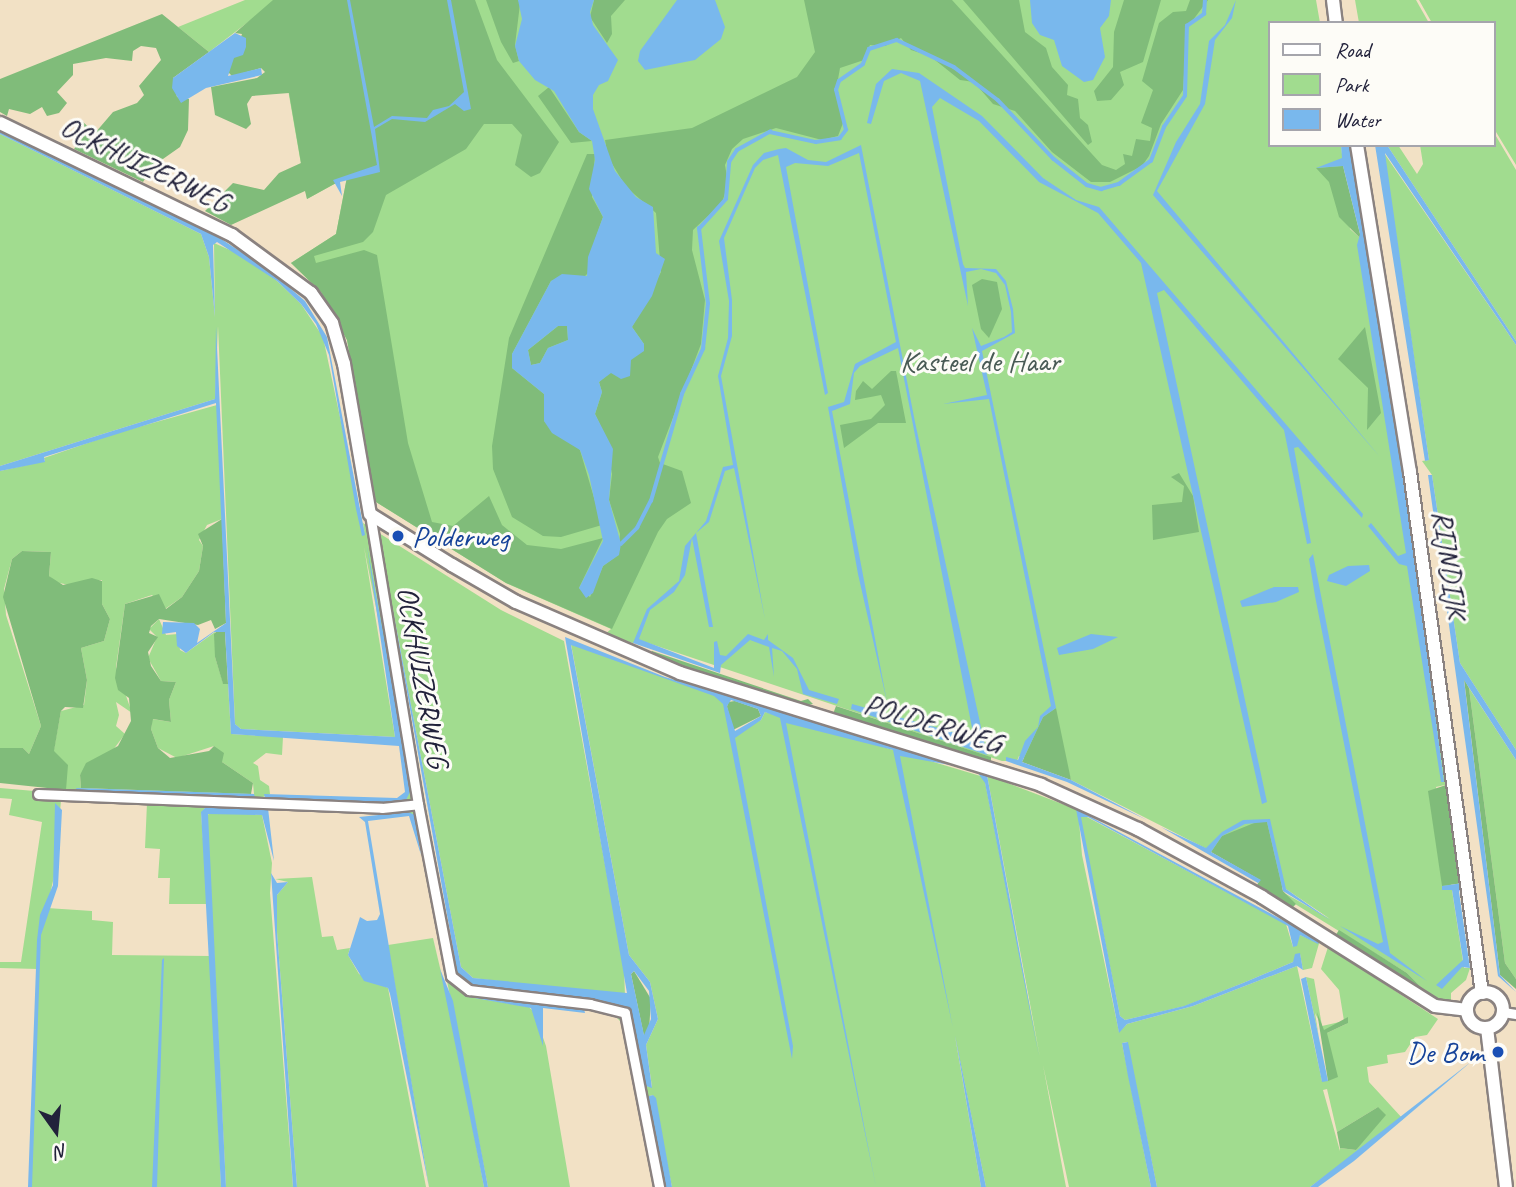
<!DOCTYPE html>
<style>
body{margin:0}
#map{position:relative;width:1516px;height:1187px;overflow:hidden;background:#f2e1c5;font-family:Caveat,sans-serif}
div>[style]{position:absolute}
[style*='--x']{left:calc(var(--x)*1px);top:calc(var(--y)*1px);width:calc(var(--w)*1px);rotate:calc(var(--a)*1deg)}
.green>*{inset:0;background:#a1dc8f}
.forest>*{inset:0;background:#80bc7a}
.water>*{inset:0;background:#79b8ed}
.stream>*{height:3.5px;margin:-1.75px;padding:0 1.75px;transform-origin:1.75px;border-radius:1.75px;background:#79b8ed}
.roads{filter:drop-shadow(2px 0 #8a8280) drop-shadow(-2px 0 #8a8280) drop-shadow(0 2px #8a8280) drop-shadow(0 -2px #8a8280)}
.minor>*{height:9px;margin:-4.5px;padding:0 4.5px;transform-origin:4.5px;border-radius:4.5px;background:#fff}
.tertiary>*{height:12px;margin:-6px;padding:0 6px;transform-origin:6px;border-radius:6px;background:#fff}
.tertiary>.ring{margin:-6px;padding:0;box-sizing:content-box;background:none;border:12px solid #fff;border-radius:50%}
.dots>*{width:19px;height:19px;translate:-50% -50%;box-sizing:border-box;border:4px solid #fdfcf7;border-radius:50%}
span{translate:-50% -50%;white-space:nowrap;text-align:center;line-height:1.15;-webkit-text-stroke:6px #fdfcf7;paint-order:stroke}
.street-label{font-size:30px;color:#22223b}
.park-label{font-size:30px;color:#485a54}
.transit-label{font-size:30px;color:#164399}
.left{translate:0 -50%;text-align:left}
.right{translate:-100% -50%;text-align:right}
.legend{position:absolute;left:1268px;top:21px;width:228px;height:126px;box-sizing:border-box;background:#fdfcf7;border:2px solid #a5a5ac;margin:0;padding:9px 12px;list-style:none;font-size:21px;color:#22223b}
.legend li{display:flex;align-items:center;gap:14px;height:35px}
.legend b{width:35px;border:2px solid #a5a5ac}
.north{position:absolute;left:21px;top:1096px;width:70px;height:70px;-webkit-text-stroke:5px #fdfcf7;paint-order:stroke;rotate:165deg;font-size:19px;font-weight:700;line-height:28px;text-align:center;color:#22223b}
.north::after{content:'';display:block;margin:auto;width:24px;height:32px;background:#22223b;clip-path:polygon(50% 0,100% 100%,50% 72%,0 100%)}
</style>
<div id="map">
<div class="green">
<div style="clip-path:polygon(245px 0,1316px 0,1320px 23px,1269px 23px,1269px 145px,1341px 145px,1350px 229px,1360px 238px,1358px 244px,1366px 241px,1449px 784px,1436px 787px,1464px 968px,1470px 968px,1466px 980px,1451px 993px,1451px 1003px,1434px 1000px,1407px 973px,1287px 899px,1286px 894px,1330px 919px,1286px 889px,1071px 780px,1069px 774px,1019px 756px,1017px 761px,1002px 761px,639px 640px,633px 643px,604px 635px,611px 629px,506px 583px,376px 502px,347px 340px,321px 292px,291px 263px,336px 234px,347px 177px,307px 199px,273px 3px,209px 52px,178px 27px)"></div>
<div style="clip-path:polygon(1355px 0,1416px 0,1429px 23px,1359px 23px)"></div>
<div style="clip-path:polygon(1419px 0,1516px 0,1516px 165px,1493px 127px,1493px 23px,1432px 23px)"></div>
<div style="clip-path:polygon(1493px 131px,1516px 170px,1516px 341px,1387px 145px,1398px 145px,1417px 174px,1423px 164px,1420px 145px,1493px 145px)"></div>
<div style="clip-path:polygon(evenodd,0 134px,201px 234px,209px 257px,215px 317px,214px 243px,239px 254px,277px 281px,301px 304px,323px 337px,365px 535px,363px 523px,501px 610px,564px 641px,624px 968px,625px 996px,473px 978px,461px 967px,382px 553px,453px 965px,477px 988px,626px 1008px,633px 1019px,646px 1086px,652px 1087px,646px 1045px,658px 1019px,650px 982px,629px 955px,571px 644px,723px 698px,731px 734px,761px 720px,765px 712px,984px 777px,1040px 1057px,987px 775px,1078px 810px,1082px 855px,1119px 1032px,1127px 1024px,1193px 1006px,1297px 966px,1322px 1081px,1328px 1081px,1327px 1033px,1348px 1023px,1324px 1031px,1315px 1013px,1319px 1038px,1306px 977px,1314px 979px,1322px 1026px,1344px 1021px,1339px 990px,1321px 969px,1328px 947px,1438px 1019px,1427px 1035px,1415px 1037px,1405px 1052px,1387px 1055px,1388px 1063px,1367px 1067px,1369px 1082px,1403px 1119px,1310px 1187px,1157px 1187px,1127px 1042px,1122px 1043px,1151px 1187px,1069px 1187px,1043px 1065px,1066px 1187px,986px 1187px,955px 1036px,981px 1187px,672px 1187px,653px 1095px,646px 1097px,664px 1187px,655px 1187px,624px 1025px,614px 1015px,597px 1011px,464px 996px,529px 1007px,534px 1012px,546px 1046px,570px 1187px,488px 1187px,414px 815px,206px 807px,201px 813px,208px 904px,169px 904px,170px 878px,158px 878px,160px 849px,145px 848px,147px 803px,61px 800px,55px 872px,47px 908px,92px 911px,92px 920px,113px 922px,112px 955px,211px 956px,221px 1187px,31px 1187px,38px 969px,0 968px,0 962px,21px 962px,42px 822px,9px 815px,12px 799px,0 798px,0 788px,46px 792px,61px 711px,84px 705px,87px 680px,81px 648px,104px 641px,110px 619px,102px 604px,102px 580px,69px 585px,55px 582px,49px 576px,51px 552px,22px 551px,12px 559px,4px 589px,6px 615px,41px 726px,29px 754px,23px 748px,0 748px,0 471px,45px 461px,44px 458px,117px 433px,217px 405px,222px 519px,207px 525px,199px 540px,203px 546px,199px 571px,182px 597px,165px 609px,152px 595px,125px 604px,116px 667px,132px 713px,116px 702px,119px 715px,116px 726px,125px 734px,113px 750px,93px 760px,80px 775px,81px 788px,76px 788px,254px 794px,253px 783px,222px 762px,214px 746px,177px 758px,158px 748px,151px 729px,152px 719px,171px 722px,169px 700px,176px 682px,161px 681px,148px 658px,157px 637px,149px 629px,159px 619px,166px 635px,178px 634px,180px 650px,186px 653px,215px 632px,215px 657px,223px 683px,228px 684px,231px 734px,283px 737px,282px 755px,266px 753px,253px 763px,258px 766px,260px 780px,269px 786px,270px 794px,263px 797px,406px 800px,404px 749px,364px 547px,395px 737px,241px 729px,235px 724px,218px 326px,215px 399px,0 466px,0 134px,1327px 1089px,1337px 1132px,1378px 1107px,1356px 1150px,1340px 1148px,1340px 1151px,1323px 1090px,1327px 1089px)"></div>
<div style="clip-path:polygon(1384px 153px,1516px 345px,1516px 750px,1460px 663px,1432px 475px,1422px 461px,1429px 460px)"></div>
<div style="clip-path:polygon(1469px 688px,1516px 760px,1516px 979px,1505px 963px)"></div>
<div style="clip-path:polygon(211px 811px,262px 815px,272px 863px,270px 893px,293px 1187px,226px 1187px,207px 816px)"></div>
<div style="clip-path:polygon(1080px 817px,1087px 817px,1286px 924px,1293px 947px,1300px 935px,1318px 943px,1320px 940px,1312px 968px,1303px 970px,1300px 954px,1293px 962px,1243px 983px,1185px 1006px,1125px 1020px,1120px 1016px)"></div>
<div style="clip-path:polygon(312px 877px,322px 937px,333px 936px,337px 950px,350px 948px,348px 955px,359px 974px,388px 988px,426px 1187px,297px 1187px,277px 932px,277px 895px,288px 882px,275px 879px)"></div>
<div style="clip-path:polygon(433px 938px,453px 1023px,484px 1187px,429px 1187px,388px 945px)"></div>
</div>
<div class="forest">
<div style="clip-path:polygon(273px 0,475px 0,497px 60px,559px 142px,540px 173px,531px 177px,515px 165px,522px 135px,512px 124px,484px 124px,466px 149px,386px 195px,373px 232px,363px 242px,314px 256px,316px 263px,364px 250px,377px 255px,408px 443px,432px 522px,453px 526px,489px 496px,502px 525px,527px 545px,561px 549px,603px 538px,579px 588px,590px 597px,603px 566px,618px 555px,620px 534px,609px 500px,612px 474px,603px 431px,595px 414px,602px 392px,599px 382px,644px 344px,632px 327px,661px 272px,656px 213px,626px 187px,608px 157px,605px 140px,692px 128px,797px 77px,815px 52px,804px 0,952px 0,1102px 165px,1116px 170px,1125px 164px,1123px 154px,1132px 156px,1136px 139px,1150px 141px,1152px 128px,1141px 123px,1153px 90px,1142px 81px,1159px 23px,1173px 12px,1186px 11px,1190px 0,1208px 0,1187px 28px,1183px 90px,1161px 124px,1149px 156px,1142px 166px,1110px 182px,1091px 182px,1052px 152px,1015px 111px,993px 104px,974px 82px,960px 80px,930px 56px,911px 50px,901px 38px,885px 46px,870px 45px,864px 60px,840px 68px,837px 85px,843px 123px,838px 136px,822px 140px,776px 128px,743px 139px,732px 149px,725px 165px,728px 183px,722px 203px,693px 230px,692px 250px,705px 300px,701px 344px,658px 457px,660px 463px,682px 471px,691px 503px,667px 519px,658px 532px,612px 629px,506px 583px,376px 502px,347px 340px,321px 292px,291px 263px,336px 234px,347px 177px,307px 199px,305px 191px,231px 225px,205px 211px,233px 183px,264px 190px,279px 173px,301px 163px,289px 93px,252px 96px,247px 104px,251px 124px,246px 129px,215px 115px,211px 87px,257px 78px,265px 72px,261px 68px,232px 76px,228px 72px,242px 34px,235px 33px)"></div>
<div style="clip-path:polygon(486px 0,518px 0,520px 4px,515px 45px,519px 61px,513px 63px,501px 42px)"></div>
<div style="clip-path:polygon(594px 0,625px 0,611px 16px,612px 34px,607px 43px,590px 17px)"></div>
<div style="clip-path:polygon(963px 0,1019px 0,1025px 32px,1046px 48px,1052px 67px,1068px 85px,1067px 95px,1078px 99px,1080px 118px,1088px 125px,1092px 142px,1088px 145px)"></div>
<div style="clip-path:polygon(1124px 0,1161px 0,1143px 62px,1120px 72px,1124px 85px,1111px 100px,1097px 101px,1094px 91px,1113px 67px,1114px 32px)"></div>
<div style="clip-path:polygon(162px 14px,209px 52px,173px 78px,177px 97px,189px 99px,188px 130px,180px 147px,153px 166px,143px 182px,74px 149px,86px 133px,83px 122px,95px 133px,113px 112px,137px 103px,144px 95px,139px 86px,161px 60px,156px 48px,141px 46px,133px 51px,132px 61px,106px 58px,73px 64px,73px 75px,57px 92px,67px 103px,59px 113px,47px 116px,42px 107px,30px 114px,9px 109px,7px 116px,0 112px,0 79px)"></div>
<div style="clip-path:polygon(549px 87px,579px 132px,592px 141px,571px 143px,538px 96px)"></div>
<div style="clip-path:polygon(587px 154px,595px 154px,592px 197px,603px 217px,589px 257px,591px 270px,582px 279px,568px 275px,551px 281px,512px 354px,512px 368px,544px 394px,544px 421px,580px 450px,602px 525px,561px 537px,543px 536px,512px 517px,493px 469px,492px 446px,509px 338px)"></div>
<div style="clip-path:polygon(1343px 166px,1360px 234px,1360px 238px,1339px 217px,1329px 182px,1316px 168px)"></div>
<div style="clip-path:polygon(982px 279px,997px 282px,1002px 309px,989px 338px,981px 329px,972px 285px)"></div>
<div style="clip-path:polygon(558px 326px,567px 326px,568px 340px,548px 348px,540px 363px,531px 365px,528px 350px)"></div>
<div style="clip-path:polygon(1365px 327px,1381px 413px,1367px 430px,1368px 388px,1338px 359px)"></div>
<div style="clip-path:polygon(891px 371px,896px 371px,906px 423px,878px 423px,844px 448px,840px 425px,871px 419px,885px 405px,881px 395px,855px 400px,856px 391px,863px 381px,872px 389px)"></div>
<div style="clip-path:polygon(1179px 473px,1193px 496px,1199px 532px,1153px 540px,1152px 505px,1182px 502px,1184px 486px,1171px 477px)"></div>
<div style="clip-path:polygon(222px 519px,226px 623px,215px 629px,211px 620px,198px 625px,159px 619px,151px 626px,149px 633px,158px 637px,148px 652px,151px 666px,161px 681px,176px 682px,169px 700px,171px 722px,153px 719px,151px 729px,158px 748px,170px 758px,209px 751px,214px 746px,224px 753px,222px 762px,253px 783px,251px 794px,81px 788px,80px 775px,86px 763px,118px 746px,131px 721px,129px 698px,118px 690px,115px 678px,125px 604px,159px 594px,166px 609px,182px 597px,199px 571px,203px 546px,198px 534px)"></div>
<div style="clip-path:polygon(22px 551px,51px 552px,49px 576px,63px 585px,92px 578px,102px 581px,102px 604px,110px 619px,104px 641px,81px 648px,87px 680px,83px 708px,65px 707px,61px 711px,54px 751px,68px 765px,66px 790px,0 783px,0 748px,23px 748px,29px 754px,41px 726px,3px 597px,12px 559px)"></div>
<div style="clip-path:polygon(218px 630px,225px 632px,228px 684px,223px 684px,215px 657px,214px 634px)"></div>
<div style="clip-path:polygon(652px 651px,801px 701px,808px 699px,813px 704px,803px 706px,710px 678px,650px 656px)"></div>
<div style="clip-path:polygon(1464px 679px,1469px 688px,1505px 963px,1516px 979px,1516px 989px,1500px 975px)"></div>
<div style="clip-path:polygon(735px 701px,758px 709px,761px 716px,733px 730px,727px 707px,728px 702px)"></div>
<div style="clip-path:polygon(836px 706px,991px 757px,991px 764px,833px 714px)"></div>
<div style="clip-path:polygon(1056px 708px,1071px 780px,1022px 762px,1043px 717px)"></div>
<div style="clip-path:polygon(1449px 784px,1463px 883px,1442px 886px,1428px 791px)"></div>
<div style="clip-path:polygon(1259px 821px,1267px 822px,1283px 891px,1296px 904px,1290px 910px,1254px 890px,1260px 880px,1211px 852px,1222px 836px)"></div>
<div style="clip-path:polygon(1339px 930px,1407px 973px,1434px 1000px,1335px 936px)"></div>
<div style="clip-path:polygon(634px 971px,651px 999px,649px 1031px,644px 1036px,631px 974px)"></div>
<div style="clip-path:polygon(1317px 1012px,1324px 1030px,1348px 1017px,1348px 1023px,1327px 1033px,1338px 1077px,1328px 1081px)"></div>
<div style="clip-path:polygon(1378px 1107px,1386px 1115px,1356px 1150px,1340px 1148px,1337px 1132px)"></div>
</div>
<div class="water">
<div style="clip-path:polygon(347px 0,350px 0,374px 127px,392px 116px,427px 118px,433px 110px,449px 106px,464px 92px,447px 0,451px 0,471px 109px,464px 111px,455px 104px,425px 122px,392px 119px,375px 129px,380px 172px,340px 182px,342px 196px,333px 180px,377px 165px)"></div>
<div style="clip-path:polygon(evenodd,518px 0,594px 0,590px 12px,593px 25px,618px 60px,608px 81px,599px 85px,593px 95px,593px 109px,615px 171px,636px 197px,653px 207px,656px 253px,665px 259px,652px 296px,632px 327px,644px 344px,644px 351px,631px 360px,630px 376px,621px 379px,611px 373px,599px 382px,602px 392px,595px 414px,613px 449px,609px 500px,621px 544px,619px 555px,603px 566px,593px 593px,586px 598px,579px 588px,603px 541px,589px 475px,580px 450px,552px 433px,544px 421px,544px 394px,512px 368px,512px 354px,551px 281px,562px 274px,587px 276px,588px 257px,603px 217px,589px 189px,595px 160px,592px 141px,579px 132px,554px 91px,535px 80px,519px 61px,515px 46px,522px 19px,518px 0,558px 326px,567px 326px,568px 340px,548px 348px,540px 363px,531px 365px,528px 350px,558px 326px)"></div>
<div style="clip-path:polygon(677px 0,715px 0,725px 27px,721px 39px,695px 60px,645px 70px,638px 61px,640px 51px)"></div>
<div style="clip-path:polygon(1030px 0,1111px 0,1109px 16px,1100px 28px,1105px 57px,1093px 80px,1084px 82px,1062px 66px,1054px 40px,1040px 35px,1032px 23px)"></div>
<div style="clip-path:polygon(1236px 0,1232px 18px,1215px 40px,1205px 104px,1157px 191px,1380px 457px,1153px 195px,1176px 142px,1200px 104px,1209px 41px,1225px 25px)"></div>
<div style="clip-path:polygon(235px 33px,246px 38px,246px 47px,243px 55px,234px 58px,228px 76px,261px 68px,262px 75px,206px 88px,181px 103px,172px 88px,173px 78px)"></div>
<div style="clip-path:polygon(892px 69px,919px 73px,982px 116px,1043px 178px,1076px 200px,1099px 207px,1363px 514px,1362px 518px,1298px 447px,1294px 448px,1311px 543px,1307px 544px,1284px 430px,1164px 290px,1157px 293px,1267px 802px,1262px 804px,1141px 263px,1098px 213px,1039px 182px,979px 121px,940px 98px,932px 107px,963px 264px,965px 268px,996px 269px,1006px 281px,1013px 309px,1015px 333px,982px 351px,1056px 708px,1043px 717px,1022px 762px,1071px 780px,1147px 820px,1067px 782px,1006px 761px,1006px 757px,1018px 760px,1025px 741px,1038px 727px,1040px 716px,1051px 706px,989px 399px,943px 404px,987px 395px,972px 328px,981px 346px,1004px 337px,1012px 332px,1011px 312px,1005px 285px,996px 273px,981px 269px,966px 272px,968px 306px,920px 81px,901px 73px,884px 81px,871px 124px,867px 123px,876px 84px)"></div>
<div style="clip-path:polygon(0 129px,206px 229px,270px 271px,305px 301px,327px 337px,365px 535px,362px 536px,356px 509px,329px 355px,316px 324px,301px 304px,277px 281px,217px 242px,213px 245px,215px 317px,209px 257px,201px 234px,0 134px)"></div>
<div style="clip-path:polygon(861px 145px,915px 422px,987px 755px,851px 709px,852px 704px,974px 738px,898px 348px,860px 366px,854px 373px,850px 404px,832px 411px,887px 702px,858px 574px,828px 407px,844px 402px,855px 364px,896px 342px,859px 153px,828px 166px,795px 163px,786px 167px,828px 393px,825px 395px,778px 155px,763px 160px,755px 168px,724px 238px,732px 300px,732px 336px,721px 376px,765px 619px,734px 468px,725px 471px,709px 522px,696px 533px,713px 627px,709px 627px,692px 538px,685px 575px,674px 592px,650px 610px,639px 639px,714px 668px,714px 642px,717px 641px,720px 655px,726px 656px,748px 634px,764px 640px,768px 634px,768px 640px,793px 658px,809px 690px,839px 699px,837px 704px,803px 694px,797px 669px,782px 651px,772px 648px,774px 677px,769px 647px,750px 640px,721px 665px,720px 673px,633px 643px,647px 609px,679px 581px,685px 546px,706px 521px,723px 467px,733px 465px,718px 376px,728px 338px,729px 301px,719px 241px,753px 165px,764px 153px,779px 149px,786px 148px,808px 160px,826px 162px)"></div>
<div style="clip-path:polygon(1341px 145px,1350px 145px,1410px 524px,1444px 782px,1441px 782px,1407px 566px,1399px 564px,1368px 526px,1371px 523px,1398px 556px,1406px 553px,1357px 245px,1360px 234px,1343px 166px,1316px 168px,1342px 158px)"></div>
<div style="clip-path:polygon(1375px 145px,1387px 145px,1516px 341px,1516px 345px,1385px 153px,1429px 460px,1425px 461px)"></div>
<div style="clip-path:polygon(216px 326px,235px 724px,241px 729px,395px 737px,367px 546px,412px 788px,406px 800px,384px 804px,266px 801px,264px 794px,397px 798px,405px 792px,399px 746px,231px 734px,225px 632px,214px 632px,186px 653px,177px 646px,176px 632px,162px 634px,163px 622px,194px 623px,200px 629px,197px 643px,226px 623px,216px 403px,44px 457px,45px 462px,0 471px,0 466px,215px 399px)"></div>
<div style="clip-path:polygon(1428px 475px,1432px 475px,1460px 663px,1516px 750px,1516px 760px,1464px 680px,1500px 975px,1516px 992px,1498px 976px)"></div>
<div style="clip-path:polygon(evenodd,382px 553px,461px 967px,473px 978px,627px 993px,565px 637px,665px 677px,961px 767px,900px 756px,953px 1028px,893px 750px,786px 723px,876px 1187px,780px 718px,765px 712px,761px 720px,735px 738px,793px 1046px,792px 1059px,723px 704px,714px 696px,571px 645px,629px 955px,650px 982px,658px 1019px,646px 1045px,652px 1088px,646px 1086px,633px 1019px,626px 1008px,477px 988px,458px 976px,382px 553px,731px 700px,758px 709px,761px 716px,735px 731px,727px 706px,731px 700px,382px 553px,634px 971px,649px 991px,651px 1019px,644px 1035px,631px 974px,634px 971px)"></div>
<div style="clip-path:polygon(1313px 554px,1390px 953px,1427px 981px,1340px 926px,1378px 944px,1383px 942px,1315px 596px,1309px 559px)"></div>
<div style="clip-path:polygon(1369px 565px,1370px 571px,1346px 586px,1327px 581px,1329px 575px,1348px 566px)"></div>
<div style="clip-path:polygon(1274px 587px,1298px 587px,1299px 592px,1276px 602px,1242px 607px,1240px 601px)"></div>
<div style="clip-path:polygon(1091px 634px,1118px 637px,1093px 649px,1059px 655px,1057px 648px)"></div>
<div style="clip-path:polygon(975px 769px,987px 775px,1039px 1057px,985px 783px)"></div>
<div style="clip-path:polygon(76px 788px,254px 794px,255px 797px,78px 792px)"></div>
<div style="clip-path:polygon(55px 803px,62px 810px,58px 886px,41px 935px,32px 1187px,28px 1187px,37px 940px,40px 915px,53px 885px)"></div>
<div style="clip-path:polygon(206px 807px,268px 808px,274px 861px,262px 815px,208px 814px,226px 1187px,221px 1187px,201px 812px)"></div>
<div style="clip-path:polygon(1076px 809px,1320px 940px,1318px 944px,1300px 935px,1297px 946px,1293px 947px,1288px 926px,1088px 817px,1081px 817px,1120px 1016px,1125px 1020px,1184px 1006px,1243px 983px,1293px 962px,1295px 954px,1300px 953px,1303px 970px,1297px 966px,1193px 1006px,1127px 1024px,1119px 1033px)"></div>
<div style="clip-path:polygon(408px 812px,415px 815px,421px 855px,409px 816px,368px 821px,429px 1187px,390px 994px,388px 988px,364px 981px,348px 955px,360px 917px,367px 921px,377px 920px,380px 914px,365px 822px,359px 817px)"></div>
<div style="clip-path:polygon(1270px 819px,1286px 889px,1330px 920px,1283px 891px,1267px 822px,1245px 824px,1222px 836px,1211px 852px,1261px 880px,1258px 883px,1161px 827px,1206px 848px,1222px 832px,1243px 820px)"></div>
<div style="clip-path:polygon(271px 873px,277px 883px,288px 882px,277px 895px,277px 932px,297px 1187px,293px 1187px)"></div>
<div style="clip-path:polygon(1463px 883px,1459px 892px,1470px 968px,1462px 967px,1442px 989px,1436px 985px,1463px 960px,1452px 890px,1442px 890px,1442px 886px)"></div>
<div style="clip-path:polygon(164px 958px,157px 1187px,152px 1187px,162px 960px)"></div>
<div style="clip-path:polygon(440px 969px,453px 1001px,488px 1187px,484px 1187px)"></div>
<div style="clip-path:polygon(1306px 977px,1319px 1038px,1328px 1081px,1322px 1082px,1301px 979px)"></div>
<div style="clip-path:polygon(463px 996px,584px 1009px,585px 1013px,543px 1008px,543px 1046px,531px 1008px)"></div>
<div style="clip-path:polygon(955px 1035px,986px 1187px,981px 1187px)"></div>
<div style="clip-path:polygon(1128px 1042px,1157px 1187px,1151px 1187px,1128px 1076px,1122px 1043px)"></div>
<div style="clip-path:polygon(1472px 1061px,1354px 1161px,1318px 1187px,1310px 1187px)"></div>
<div style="clip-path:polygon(653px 1095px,656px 1098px,672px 1187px,664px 1187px,646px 1097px)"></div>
</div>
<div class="stream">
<div style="--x:621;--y:544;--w:23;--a:-45"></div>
<div style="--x:637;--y:528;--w:30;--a:-63"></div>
<div style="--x:651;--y:501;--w:111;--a:-73.8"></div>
<div style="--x:682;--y:394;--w:50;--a:-65"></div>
<div style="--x:703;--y:349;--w:45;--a:-83.7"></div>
<div style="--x:708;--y:304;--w:76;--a:-96.8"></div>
<div style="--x:699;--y:229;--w:40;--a:-48"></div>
<div style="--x:726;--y:199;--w:37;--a:-85"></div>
<div style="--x:729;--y:162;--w:14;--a:-56"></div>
<div style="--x:737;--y:150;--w:38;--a:-29"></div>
<div style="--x:770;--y:132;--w:47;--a:12.3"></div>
<div style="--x:816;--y:142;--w:24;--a:-9"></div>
<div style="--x:840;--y:138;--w:10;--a:-53"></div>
<div style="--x:846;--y:130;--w:41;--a:-104"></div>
<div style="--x:836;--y:90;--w:9;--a:-72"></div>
<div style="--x:839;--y:81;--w:29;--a:-35"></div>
<div style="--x:863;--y:64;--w:16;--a:-68"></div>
<div style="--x:869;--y:49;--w:29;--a:-18"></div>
<div style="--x:897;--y:40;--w:63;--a:25.3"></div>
<div style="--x:954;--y:67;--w:55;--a:36.9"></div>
<div style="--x:998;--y:100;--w:81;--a:46.5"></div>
<div style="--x:1054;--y:159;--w:42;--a:38.2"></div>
<div style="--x:1087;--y:185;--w:15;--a:16"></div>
<div style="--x:1101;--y:189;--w:19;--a:-16"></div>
<div style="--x:1119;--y:184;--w:39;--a:-36"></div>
<div style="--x:1151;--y:161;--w:36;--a:-69"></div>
<div style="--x:1164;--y:127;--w:37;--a:-56"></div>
<div style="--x:1185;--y:96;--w:70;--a:-88.4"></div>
<div style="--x:1187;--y:26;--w:21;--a:-35"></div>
<div style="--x:1204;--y:14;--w:14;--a:-86"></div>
</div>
<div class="roads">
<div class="minor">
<div style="--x:38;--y:794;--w:344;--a:2.3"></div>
<div style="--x:382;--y:808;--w:36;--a:-6"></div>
<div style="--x:418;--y:804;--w:294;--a:-99.4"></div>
<div style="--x:418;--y:804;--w:175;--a:79.1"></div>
<div style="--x:451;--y:976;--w:23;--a:38"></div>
<div style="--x:469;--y:990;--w:122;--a:6.6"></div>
<div style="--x:590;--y:1004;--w:36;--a:14"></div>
<div style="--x:625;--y:1013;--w:177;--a:78.9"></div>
<div style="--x:1503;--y:1012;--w:13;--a:9"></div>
</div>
<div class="tertiary">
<div style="--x:1333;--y:0;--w:23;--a:83"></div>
<div style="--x:0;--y:123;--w:258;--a:25.8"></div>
<div style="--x:232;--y:235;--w:98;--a:36.3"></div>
<div style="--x:311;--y:293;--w:37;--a:55"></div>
<div style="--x:332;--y:323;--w:43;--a:73.7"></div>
<div style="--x:344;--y:364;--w:152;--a:80.2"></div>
<div style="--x:370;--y:514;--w:97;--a:31.9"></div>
<div style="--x:452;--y:565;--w:74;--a:30"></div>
<div style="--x:516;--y:602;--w:179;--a:23.4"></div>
<div style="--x:680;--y:673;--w:378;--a:17.2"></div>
<div style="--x:1041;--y:785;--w:107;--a:24.4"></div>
<div style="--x:1138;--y:829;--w:141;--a:28.7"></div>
<div style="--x:1262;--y:897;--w:204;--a:32.2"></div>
<div style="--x:1435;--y:1006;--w:32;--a:7"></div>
<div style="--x:1357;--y:145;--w:331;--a:80.8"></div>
<div style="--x:1410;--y:472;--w:526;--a:82.13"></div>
<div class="ring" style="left:1467px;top:992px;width:24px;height:24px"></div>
<div style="--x:1487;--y:1028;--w:160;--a:83.2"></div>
</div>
</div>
<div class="dots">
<div style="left:398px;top:536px;background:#1a4fb4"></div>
<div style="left:1498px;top:1052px;background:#1a4fb4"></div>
</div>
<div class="street-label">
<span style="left:145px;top:164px;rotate:26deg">OCKHUIZERWEG</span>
<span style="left:1450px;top:564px;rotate:82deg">RIJNDIJK</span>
<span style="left:423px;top:677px;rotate:80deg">OCKHUIZERWEG</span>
<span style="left:933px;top:723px;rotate:17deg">POLDERWEG</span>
</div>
<div class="park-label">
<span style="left:980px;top:361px">Kasteel de Haar</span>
</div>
<div class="transit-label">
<span class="left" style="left:412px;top:536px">Polderweg</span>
<span class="right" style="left:1484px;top:1052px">De Bom</span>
</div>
<ul class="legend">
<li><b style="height:9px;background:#fff"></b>Road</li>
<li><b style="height:19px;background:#a1dc8f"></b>Park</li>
<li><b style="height:19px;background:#79b8ed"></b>Water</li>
</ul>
<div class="north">N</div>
</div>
